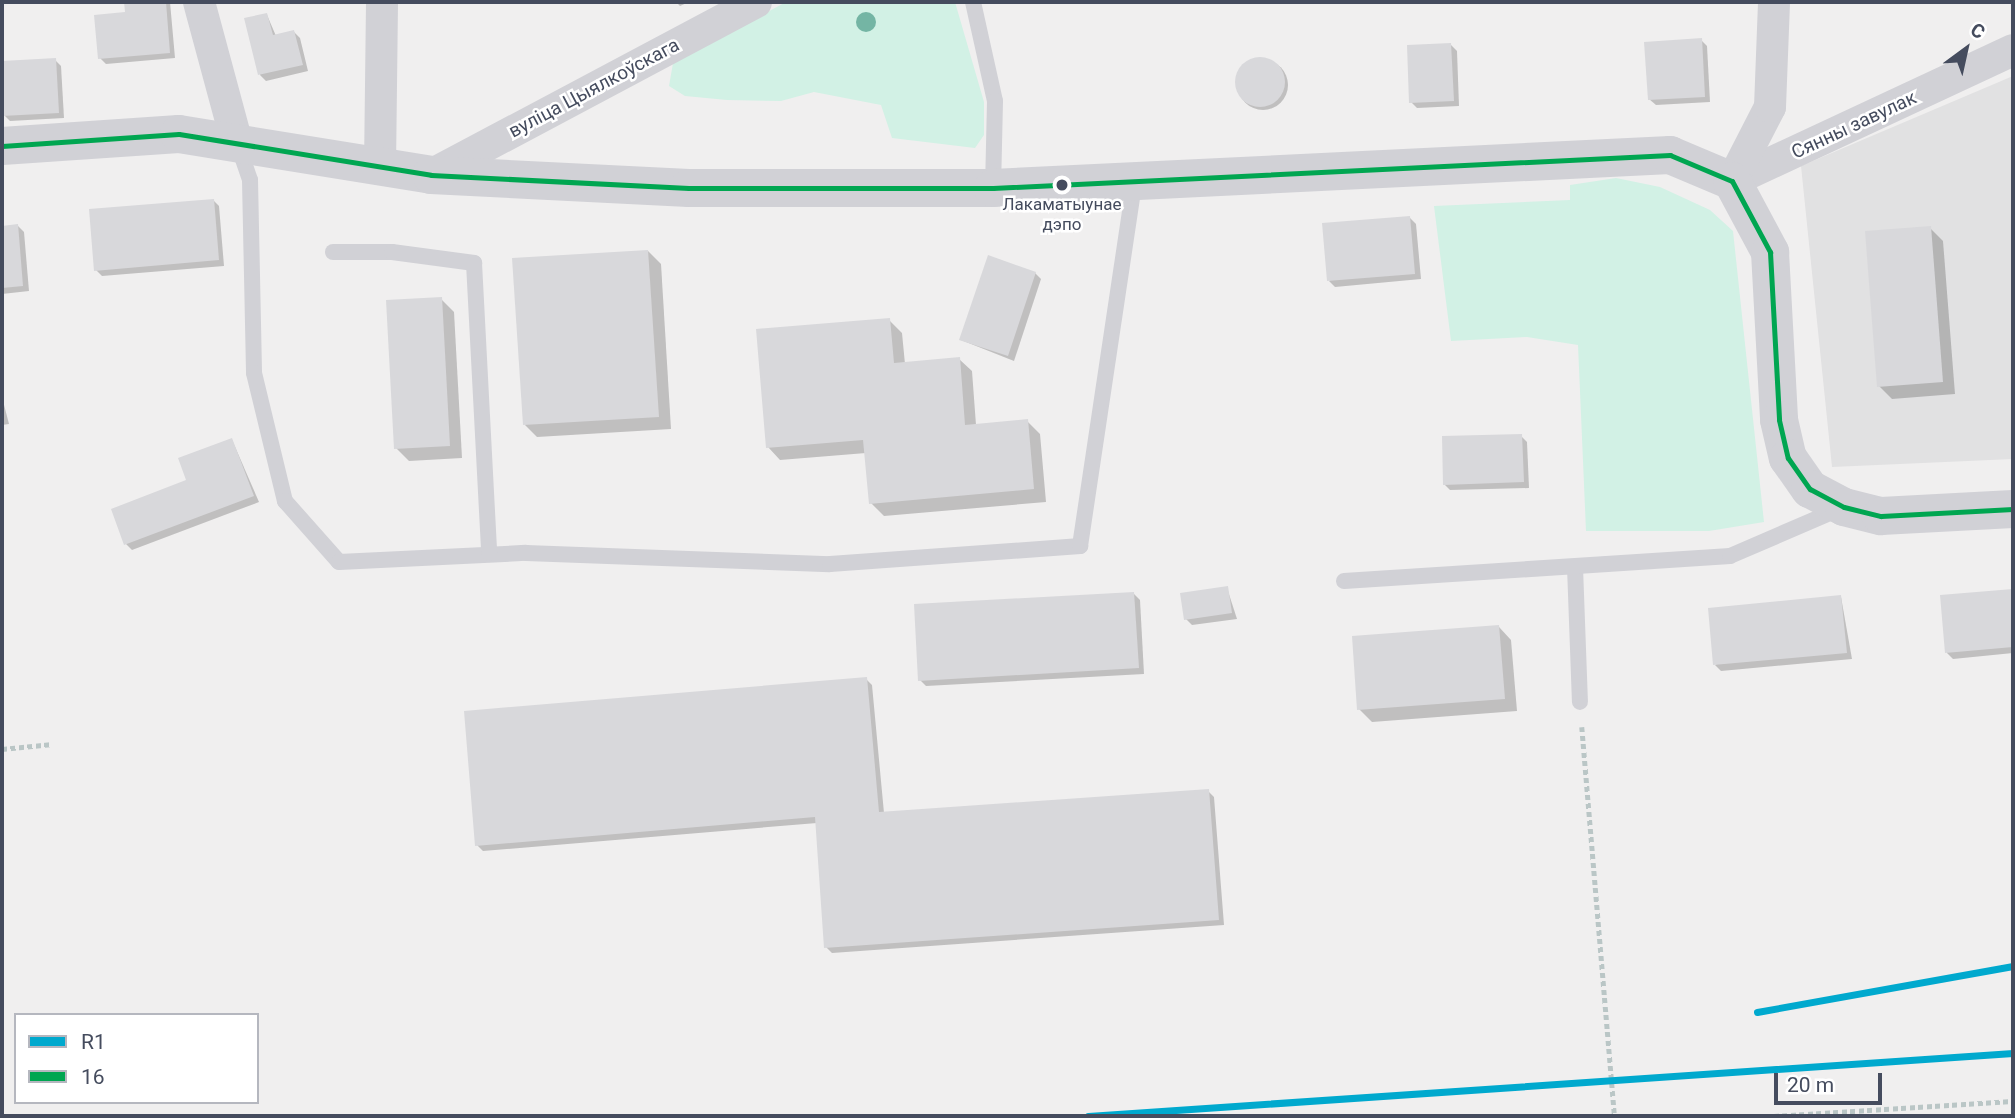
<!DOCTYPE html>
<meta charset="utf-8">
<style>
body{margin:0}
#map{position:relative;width:2015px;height:1118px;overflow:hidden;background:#f0efef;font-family:Roboto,sans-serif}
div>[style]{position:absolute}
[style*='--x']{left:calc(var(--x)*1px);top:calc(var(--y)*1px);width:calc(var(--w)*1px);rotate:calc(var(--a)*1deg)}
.education>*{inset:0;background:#e1e1e2}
.green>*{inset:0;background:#d2f1e5}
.shadow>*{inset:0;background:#0003}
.round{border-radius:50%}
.building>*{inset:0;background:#d8d8db}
.path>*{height:4.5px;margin-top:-2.25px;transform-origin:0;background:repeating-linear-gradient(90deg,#bac6c6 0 5px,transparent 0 8.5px)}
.service>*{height:16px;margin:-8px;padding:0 8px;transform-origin:8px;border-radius:8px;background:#d1d1d6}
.minor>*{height:32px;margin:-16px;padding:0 16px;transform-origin:16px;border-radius:16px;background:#d1d1d6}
.tertiary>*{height:38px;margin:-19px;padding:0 19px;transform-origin:19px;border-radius:19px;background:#d1d1d6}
.bus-1>*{height:5px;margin:-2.5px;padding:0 2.5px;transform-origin:2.5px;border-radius:2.5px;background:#00a651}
.rail-1>*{height:7px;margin:-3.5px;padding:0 3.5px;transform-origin:3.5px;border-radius:3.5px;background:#00a9ce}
.trees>*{width:20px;height:20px;margin:-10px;border-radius:50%;background:#74b5a4}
.dots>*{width:19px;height:19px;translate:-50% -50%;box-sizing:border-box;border:4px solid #fff;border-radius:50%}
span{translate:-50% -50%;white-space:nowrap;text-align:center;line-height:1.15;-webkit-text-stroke:5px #fff;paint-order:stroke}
.bus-label{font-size:17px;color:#454c5e}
.street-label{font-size:19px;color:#454c5e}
.frame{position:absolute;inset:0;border:4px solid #454c5e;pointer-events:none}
.legend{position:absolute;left:14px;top:1013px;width:245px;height:91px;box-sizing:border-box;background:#fff;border:2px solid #b5b7bf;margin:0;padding:9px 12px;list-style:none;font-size:21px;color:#454c5e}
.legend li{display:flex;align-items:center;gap:14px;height:35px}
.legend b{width:35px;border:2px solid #b5b7bf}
.north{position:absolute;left:1931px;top:14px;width:70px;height:70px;-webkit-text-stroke:5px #fff;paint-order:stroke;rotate:33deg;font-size:19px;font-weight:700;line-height:28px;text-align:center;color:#454c5e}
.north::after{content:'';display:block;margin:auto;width:24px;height:32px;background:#454c5e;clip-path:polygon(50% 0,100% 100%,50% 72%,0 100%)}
.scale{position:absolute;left:1774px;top:1073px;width:108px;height:32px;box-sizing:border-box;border:4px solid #454c5e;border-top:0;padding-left:9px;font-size:21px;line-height:24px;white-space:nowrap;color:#454c5e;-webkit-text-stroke:5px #fff;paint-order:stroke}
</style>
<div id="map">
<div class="education">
<div style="clip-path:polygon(2013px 76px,2013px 459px,1832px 467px,1801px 166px)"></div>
</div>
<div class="green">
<div style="clip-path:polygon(786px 2px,955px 2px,984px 102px,984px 135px,975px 148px,892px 138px,881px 105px,814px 92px,781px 101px,727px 100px,685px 96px,669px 86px,673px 63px)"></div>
<div style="clip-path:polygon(1616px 178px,1660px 187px,1710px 210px,1733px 231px,1764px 522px,1709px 531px,1586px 531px,1578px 345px,1527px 337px,1451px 341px,1434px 206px,1570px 200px,1570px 185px)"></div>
</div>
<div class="shadow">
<div style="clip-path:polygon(126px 2px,170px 2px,175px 58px,106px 64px,100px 58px,127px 14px)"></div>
<div style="clip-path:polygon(676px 2px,689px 2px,680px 6px)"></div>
<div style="clip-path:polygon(267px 15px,276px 36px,294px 32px,300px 38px,308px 71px,266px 81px,260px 75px)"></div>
<div style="clip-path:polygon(1701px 40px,1707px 46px,1710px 102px,1656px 105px,1649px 99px)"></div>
<div style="clip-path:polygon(1451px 45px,1457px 51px,1459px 106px,1417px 108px,1411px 102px)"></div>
<div class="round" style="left:1238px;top:60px;width:50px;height:50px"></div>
<div style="clip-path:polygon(55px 60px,61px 66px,64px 118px,10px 121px,4px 115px,2px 63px)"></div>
<div style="clip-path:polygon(213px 200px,219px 206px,224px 266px,102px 276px,96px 270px)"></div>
<div style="clip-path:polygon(1410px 218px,1416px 224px,1421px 279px,1335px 287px,1329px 281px)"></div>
<div style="clip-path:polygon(18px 226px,24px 232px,29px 291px,2px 294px,2px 227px)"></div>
<div style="clip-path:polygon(1930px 228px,1943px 241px,1955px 394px,1892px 399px,1879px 386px)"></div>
<div style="clip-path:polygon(648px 251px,661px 264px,671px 429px,537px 437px,525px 425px)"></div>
<div style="clip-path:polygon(1035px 273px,1041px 279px,1014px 361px,961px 340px)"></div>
<div style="clip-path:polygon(441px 299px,454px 312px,462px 458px,409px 461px,396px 448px)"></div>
<div style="clip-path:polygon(889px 320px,902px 333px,905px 364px,959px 359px,972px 371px,976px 425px,1027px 421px,1040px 434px,1046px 502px,884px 516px,871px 503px,866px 453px,780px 460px,768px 447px)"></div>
<div style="clip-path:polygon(2px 397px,9px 424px,2px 425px)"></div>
<div style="clip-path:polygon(1521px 436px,1527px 442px,1529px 488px,1450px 490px,1444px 484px)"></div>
<div style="clip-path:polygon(232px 440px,259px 502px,132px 550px,126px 544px)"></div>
<div style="clip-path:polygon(1227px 588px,1237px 619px,1192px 625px,1186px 619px)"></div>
<div style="clip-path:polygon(2013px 590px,2013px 653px,1953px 659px,1947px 653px,1942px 597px)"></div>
<div style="clip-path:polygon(1134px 594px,1140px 600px,1144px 674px,926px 686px,920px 680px)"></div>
<div style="clip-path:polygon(1841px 597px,1852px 659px,1721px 671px,1715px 665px)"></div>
<div style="clip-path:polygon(1499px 627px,1511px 640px,1517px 711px,1372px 722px,1359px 709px)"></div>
<div style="clip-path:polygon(866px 679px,872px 685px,884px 813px,1208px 791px,1214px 797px,1224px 925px,832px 953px,826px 947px,817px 823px,483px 851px,477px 845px)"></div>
</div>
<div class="building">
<div style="clip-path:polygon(124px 2px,166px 2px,170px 53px,98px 59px,94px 15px,125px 12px)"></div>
<div style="clip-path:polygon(267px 13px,273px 35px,294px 30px,303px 65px,258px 75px,244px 18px)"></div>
<div style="clip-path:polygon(1702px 38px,1705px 97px,1648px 100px,1644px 42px)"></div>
<div style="clip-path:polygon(1451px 43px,1454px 101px,1409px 103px,1407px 45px)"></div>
<div class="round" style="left:1235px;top:57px;width:50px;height:50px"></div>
<div style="clip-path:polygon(56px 58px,59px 113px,2px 116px,2px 61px)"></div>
<div style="clip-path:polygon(214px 199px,219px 260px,94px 271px,89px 209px)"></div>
<div style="clip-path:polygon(1410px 216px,1415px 274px,1327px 281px,1322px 223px)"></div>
<div style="clip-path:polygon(18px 224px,23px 286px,2px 288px,2px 226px)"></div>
<div style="clip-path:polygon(1931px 226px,1943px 382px,1877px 387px,1865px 231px)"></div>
<div style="clip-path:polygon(648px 250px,659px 417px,523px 425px,512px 258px)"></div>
<div style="clip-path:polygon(988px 255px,1036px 272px,1008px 356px,959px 340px)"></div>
<div style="clip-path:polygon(442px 297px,450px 446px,394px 449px,386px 300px)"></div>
<div style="clip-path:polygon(890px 318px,894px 363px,960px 357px,965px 425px,1028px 419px,1034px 489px,869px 504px,863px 440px,766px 448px,756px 329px)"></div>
<div style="clip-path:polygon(1522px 434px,1524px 482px,1443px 485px,1442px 436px)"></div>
<div style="clip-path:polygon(232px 438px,254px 496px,124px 545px,111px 509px,186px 480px,178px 458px)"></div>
<div style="clip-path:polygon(1228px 586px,1232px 613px,1184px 620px,1180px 593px)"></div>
<div style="clip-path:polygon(2013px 589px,2013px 647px,1945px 653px,1940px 595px)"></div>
<div style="clip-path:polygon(1134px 592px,1139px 668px,918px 681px,914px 604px)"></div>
<div style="clip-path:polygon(1841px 595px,1847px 653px,1713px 665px,1708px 608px)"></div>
<div style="clip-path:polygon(1499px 625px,1505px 699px,1357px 710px,1352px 636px)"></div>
<div style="clip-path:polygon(867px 677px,879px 812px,1209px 789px,1219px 920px,824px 948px,815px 817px,475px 846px,464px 711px)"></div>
</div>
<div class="path">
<div style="--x:1582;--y:727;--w:390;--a:85.2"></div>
<div style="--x:2;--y:749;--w:51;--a:-5.6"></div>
<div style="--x:1774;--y:1116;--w:239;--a:-3.6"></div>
</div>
<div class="service">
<div style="--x:973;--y:2;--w:101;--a:77.5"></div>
<div style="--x:995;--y:101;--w:87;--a:91.3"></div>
<div style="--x:238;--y:145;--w:37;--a:71"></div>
<div style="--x:250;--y:180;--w:193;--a:88.8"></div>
<div style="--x:254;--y:373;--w:132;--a:76.4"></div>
<div style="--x:285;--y:501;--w:81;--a:48.5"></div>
<div style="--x:339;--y:562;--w:187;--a:-2.8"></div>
<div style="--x:526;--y:553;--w:304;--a:2.1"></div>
<div style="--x:830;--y:564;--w:251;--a:-4.1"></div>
<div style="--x:1080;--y:546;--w:370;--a:-81.5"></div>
<div style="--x:333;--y:252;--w:59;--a:0"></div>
<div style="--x:392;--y:252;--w:83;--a:7.6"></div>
<div style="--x:474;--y:263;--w:290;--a:87"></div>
<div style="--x:1575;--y:567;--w:135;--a:87.9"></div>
<div style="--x:1344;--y:581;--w:387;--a:-3.7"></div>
<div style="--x:1730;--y:556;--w:119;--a:-23.3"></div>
</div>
<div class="minor">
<div style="--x:199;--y:2;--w:142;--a:74.9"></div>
<div style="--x:380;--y:167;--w:165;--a:-89.3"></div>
<div style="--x:431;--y:175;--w:368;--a:-28"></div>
<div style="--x:1732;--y:181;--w:310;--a:-25"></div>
<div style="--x:1732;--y:181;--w:83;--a:-62.8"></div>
<div style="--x:1770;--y:107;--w:105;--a:-87.8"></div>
</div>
<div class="tertiary">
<div style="--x:2;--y:146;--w:177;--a:-3.9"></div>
<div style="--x:179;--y:134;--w:255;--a:9.2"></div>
<div style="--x:431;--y:175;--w:258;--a:2.9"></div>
<div style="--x:689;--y:188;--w:304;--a:0"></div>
<div style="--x:993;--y:188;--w:678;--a:-2.79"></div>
<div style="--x:1670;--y:155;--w:67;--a:22.8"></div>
<div style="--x:1732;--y:181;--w:81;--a:61.8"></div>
<div style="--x:1770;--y:252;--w:168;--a:86.9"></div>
<div style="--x:1779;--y:420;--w:39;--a:77"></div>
<div style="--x:1788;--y:458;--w:38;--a:55"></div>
<div style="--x:1810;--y:489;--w:38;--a:28"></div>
<div style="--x:1844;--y:507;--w:38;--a:14"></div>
<div style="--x:1881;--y:516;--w:132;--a:-3"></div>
</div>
<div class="bus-1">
<div style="--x:2;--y:146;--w:177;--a:-3.9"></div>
<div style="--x:179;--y:134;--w:255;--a:9.2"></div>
<div style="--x:431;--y:175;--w:258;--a:2.9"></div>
<div style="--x:689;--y:188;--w:304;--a:0"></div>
<div style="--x:993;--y:188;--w:678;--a:-2.79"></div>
<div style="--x:1670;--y:155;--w:67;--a:22.8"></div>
<div style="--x:1732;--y:181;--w:81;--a:61.8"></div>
<div style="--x:1770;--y:252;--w:168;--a:86.9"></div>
<div style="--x:1779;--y:420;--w:39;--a:77"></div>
<div style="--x:1788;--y:458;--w:38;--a:55"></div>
<div style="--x:1810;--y:489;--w:38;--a:28"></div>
<div style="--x:1844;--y:507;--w:38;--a:14"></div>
<div style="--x:1881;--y:516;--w:132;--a:-3"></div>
</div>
<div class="rail-1">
<div style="--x:1757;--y:1012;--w:260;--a:-10.2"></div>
<div style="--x:1088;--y:1116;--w:927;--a:-3.9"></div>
</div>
<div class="trees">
<div style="left:866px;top:22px"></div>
</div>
<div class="dots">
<div style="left:1062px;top:185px;background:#454c5e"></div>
</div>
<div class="bus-label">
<span style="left:1062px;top:215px">Лакаматыунае<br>дэпо</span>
</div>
<div class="street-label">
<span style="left:594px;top:88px;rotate:-28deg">вуліца Цыялкоўскага</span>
<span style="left:1854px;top:125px;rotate:-25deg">Сянны завулак</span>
</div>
<div class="frame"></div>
<ul class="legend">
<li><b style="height:9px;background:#00a9ce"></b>R1</li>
<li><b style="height:9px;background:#00a651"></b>16</li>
</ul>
<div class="north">С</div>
<div class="scale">20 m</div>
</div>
